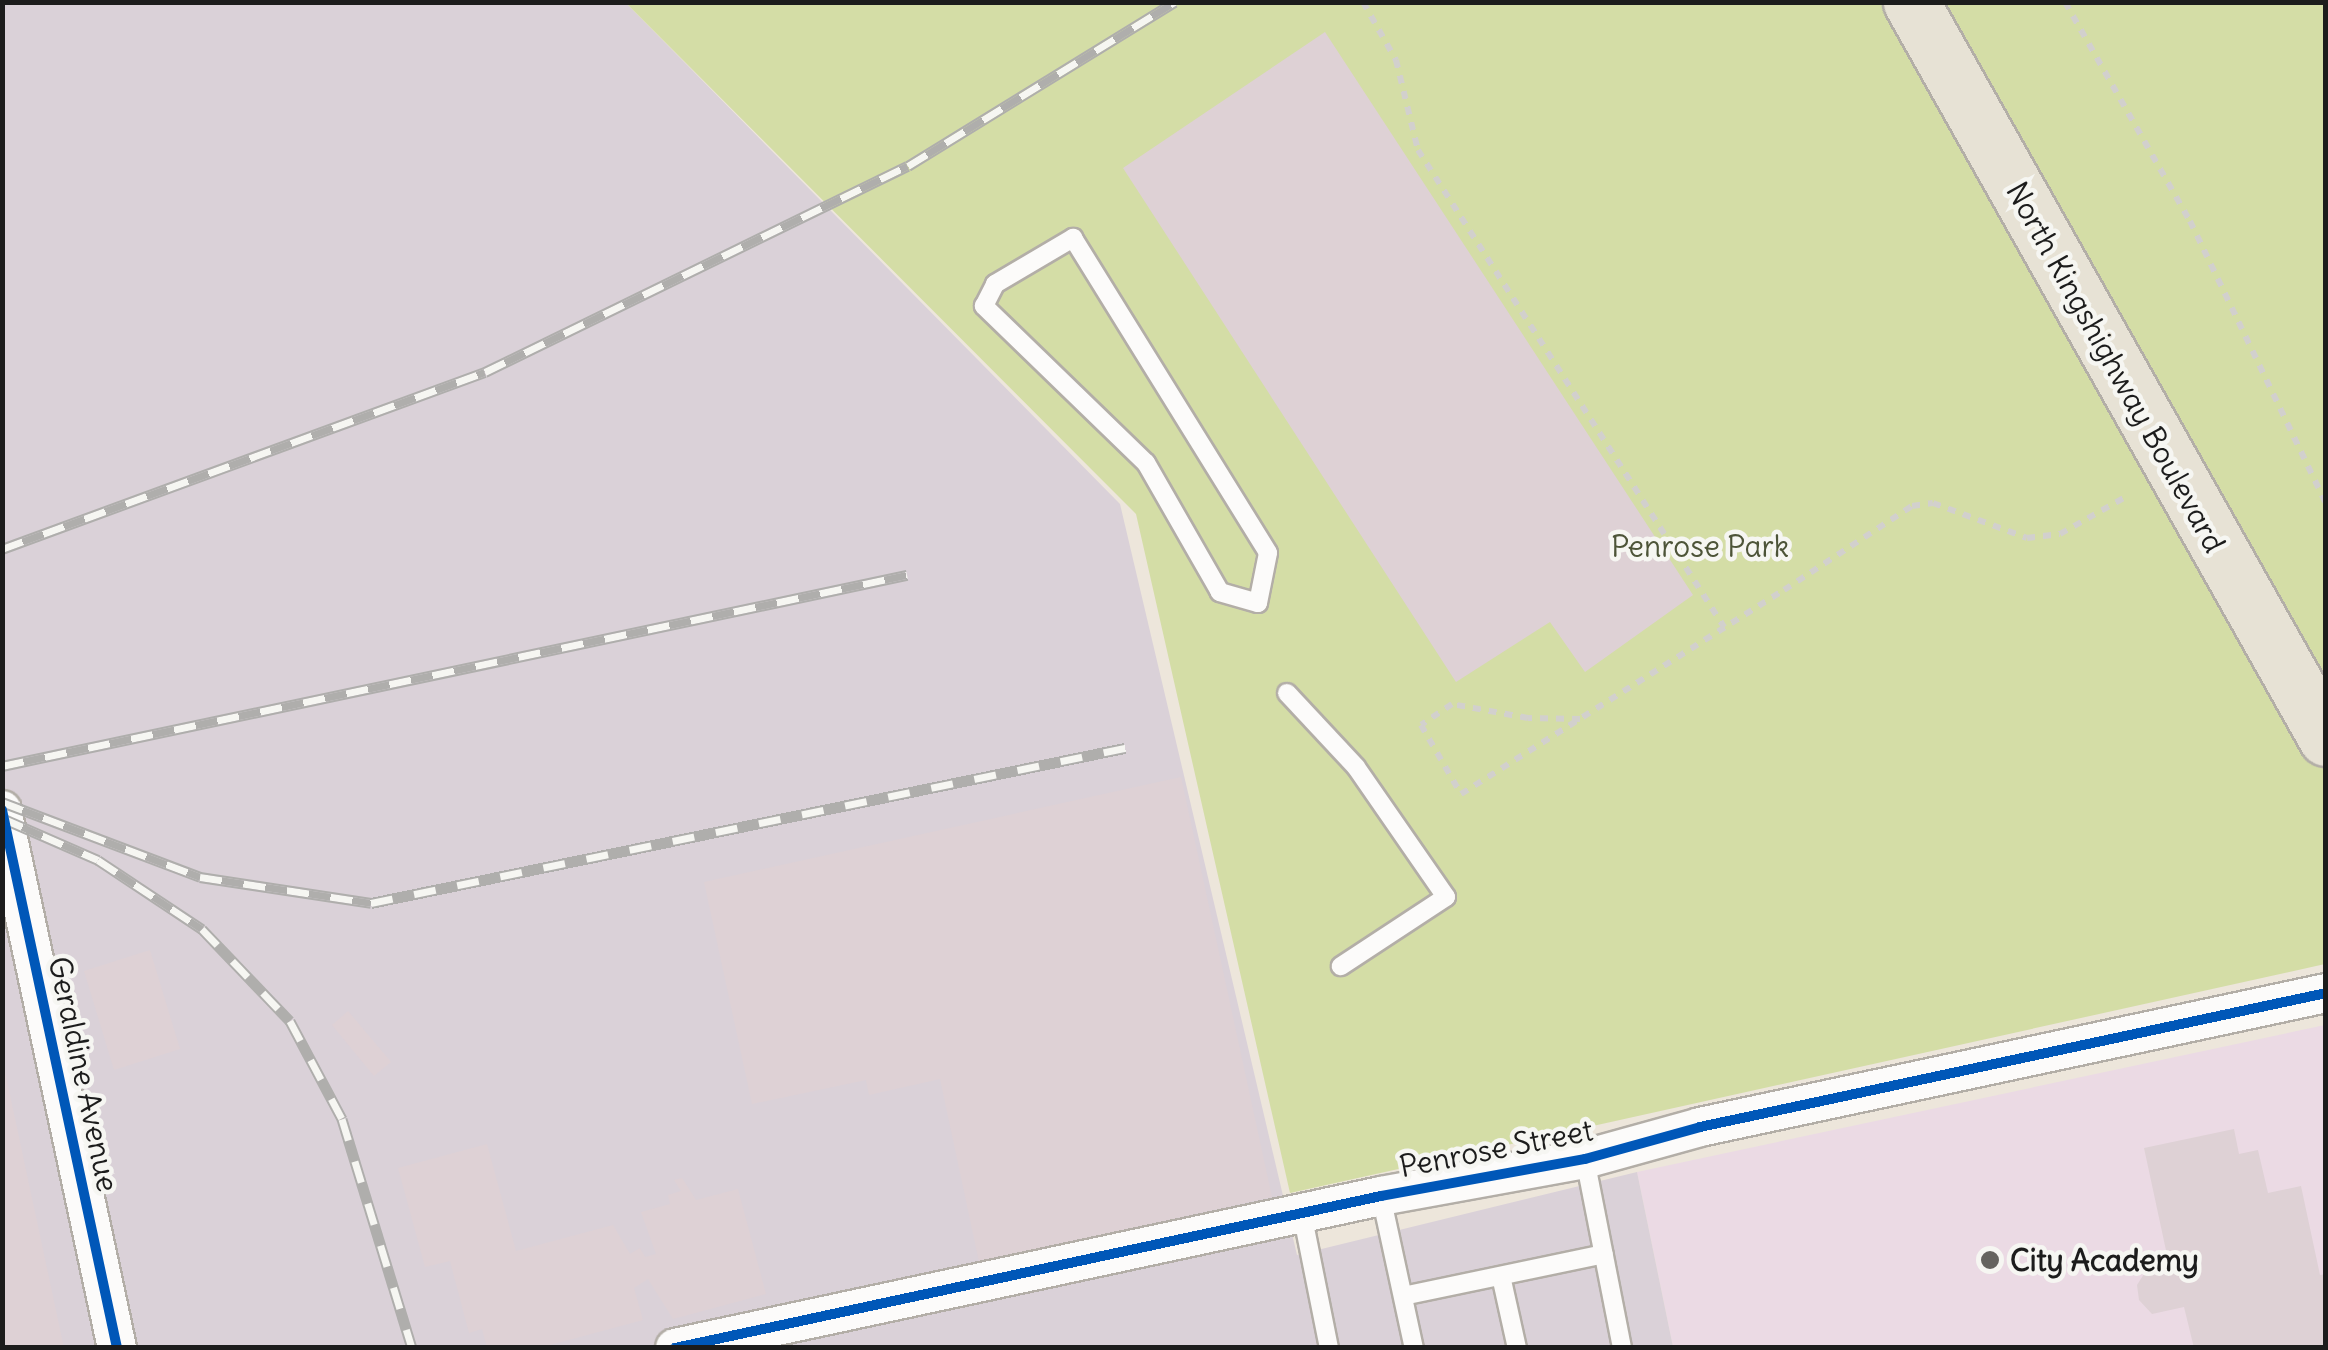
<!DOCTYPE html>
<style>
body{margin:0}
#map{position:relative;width:2328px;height:1350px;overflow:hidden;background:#ede6db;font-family:Delius,sans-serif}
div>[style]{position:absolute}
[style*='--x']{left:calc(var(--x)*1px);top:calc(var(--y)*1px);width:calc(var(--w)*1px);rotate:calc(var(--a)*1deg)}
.built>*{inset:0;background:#ebdae4}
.industrial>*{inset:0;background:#dad1d8}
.green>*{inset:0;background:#d4dda6}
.building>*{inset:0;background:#ded1d5}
.path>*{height:6px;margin-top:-3px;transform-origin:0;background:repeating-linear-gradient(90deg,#d2d0cd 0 8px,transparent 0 16px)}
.roads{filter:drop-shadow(2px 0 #b3aea7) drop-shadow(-2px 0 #b3aea7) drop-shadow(0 2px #b3aea7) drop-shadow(0 -2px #b3aea7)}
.service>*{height:18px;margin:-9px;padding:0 9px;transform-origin:9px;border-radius:9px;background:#fcfbfa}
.minor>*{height:38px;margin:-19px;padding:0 19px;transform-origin:19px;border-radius:19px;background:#fcfbfa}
.primary>*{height:55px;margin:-27.5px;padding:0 27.5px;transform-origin:27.5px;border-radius:27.5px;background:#e7e2d5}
.rail>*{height:11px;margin-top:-5.5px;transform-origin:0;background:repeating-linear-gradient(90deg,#f6f6f2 0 22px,#afaeac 0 44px);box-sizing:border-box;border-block:2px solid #afaeac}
.cycleway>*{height:10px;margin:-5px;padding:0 5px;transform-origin:5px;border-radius:5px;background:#0057b8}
.dots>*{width:28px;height:28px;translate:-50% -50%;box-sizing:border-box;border:5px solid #f6f6f2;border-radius:50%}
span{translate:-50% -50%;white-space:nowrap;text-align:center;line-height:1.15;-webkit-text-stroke:9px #f6f6f2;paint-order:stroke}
.street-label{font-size:30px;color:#1c1c1c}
.park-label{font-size:30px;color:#4d5438}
.poi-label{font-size:30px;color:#1c1c1c;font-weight:700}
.left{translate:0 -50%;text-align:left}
.frame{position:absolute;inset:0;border:5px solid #1c1c1c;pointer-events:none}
</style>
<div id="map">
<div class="built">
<div style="clip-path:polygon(2325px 1025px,2325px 1347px,1673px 1347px,1637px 1172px)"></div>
</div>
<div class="industrial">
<div style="clip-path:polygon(3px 2px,626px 3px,1120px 504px,1297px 1255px,1637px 1172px,1673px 1347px,3px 1348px)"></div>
</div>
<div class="green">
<div style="clip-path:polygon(626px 3px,2325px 3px,2325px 964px,1290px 1193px,1136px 514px)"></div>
</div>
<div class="building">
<div style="clip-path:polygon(1325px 32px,1693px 595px,1585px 672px,1550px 622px,1456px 682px,1123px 168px)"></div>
<div style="clip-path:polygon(1181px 777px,1272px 1197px,979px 1262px,940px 1079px,869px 1095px,866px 1080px,752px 1104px,704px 882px)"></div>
<div style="clip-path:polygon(150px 950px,180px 1049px,114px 1070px,84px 971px)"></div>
<div style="clip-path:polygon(348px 1011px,391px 1062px,374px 1076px,332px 1025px)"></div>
<div style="clip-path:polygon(4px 1067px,64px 1348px,2px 1348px)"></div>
<div style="clip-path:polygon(2234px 1129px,2239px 1154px,2258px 1150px,2268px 1193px,2301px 1186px,2320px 1275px,2326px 1274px,2326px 1348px,2194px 1348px,2184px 1307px,2152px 1314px,2139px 1300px,2137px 1285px,2144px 1274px,2170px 1269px,2144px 1148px)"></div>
<div style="clip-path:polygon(487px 1144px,516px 1251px,613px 1225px,630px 1254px,640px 1248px,645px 1257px,656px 1254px,641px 1212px,670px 1204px,668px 1195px,681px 1191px,674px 1180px,682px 1178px,696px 1200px,738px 1189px,766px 1294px,673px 1319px,648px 1279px,634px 1288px,643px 1320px,539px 1348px,487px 1348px,482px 1329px,469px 1333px,450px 1261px,425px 1267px,398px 1168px)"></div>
</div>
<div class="path">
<div style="--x:1363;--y:2;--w:67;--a:60.4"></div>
<div style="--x:1396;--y:60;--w:93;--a:76.3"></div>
<div style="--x:1418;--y:150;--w:567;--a:57.32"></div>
<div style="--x:2065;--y:2;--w:252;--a:60.3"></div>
<div style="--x:2190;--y:221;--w:313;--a:64.3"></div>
<div style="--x:1580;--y:719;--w:52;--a:-178.9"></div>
<div style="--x:1528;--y:718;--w:77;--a:-169.6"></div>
<div style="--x:1452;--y:704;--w:37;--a:146"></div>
<div style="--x:1421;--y:725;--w:80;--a:59.9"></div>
<div style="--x:1461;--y:794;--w:382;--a:-32.3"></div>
<div style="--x:1784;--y:590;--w:153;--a:-33.3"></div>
<div style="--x:1912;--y:506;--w:21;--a:-8"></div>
<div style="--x:1933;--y:503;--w:100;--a:20.4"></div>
<div style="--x:2027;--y:538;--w:33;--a:-7"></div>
<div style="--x:2060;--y:534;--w:79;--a:-29.5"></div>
</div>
<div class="roads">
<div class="service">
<div style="--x:1073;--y:238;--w:370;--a:58.2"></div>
<div style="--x:1268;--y:553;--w:51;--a:101.3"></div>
<div style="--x:1258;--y:603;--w:40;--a:-164"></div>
<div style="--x:1220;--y:592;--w:149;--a:-119.8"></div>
<div style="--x:1146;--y:463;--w:226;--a:-135.9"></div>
<div style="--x:984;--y:306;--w:25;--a:-63"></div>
<div style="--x:995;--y:284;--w:91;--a:-30.5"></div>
<div style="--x:1287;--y:693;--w:101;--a:47"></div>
<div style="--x:1356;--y:767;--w:158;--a:55.3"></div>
<div style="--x:1446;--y:897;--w:126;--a:146.7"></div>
<div style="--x:1585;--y:1159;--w:193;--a:78.9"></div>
<div style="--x:1381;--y:1196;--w:156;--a:77.8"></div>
<div style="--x:1302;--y:1213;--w:138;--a:78.7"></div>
<div style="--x:1501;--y:1276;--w:74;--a:77.5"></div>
<div style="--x:1403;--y:1296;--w:205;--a:-11.8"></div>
</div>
<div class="minor">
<div style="--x:2;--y:810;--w:550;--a:77.93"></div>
<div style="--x:675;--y:1348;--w:722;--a:-12.15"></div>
<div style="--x:1381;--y:1196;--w:207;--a:-10.3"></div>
<div style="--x:1585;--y:1159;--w:119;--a:-15.5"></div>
<div style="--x:1700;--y:1127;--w:640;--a:-12.08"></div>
</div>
<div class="primary">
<div style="--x:1911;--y:2;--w:845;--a:60.58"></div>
</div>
</div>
<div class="rail">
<div style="--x:2;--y:549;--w:514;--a:-20.13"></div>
<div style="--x:485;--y:372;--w:470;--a:-26"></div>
<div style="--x:908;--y:166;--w:313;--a:-31.6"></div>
<div style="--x:2;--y:766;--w:925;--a:-11.92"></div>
<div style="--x:2;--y:802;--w:212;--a:20.7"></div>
<div style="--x:200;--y:877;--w:173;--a:8.6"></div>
<div style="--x:371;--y:903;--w:770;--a:-11.62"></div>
<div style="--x:2;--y:818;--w:105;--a:23.6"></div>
<div style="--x:98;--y:860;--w:125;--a:33.6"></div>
<div style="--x:202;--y:929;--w:127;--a:46.3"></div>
<div style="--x:290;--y:1021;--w:111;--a:62"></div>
<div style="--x:342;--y:1119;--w:239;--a:73"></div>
</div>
<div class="cycleway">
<div style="--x:2;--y:810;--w:550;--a:77.93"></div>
<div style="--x:675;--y:1348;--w:722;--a:-12.15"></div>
<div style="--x:1381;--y:1196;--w:207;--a:-10.3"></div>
<div style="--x:1585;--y:1159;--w:119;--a:-15.5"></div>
<div style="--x:1700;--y:1127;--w:640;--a:-12.08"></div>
</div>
<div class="dots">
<div style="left:1990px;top:1260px;background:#65635f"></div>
</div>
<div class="street-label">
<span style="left:2116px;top:367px;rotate:61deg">North Kingshighway Boulevard</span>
<span style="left:84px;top:1074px;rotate:78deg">Geraldine Avenue</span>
<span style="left:1496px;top:1148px;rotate:-11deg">Penrose Street</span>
</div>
<div class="park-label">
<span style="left:1700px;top:546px">Penrose Park</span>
</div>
<div class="poi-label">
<span class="left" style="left:2010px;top:1260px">City Academy</span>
</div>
<div class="frame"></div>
</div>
